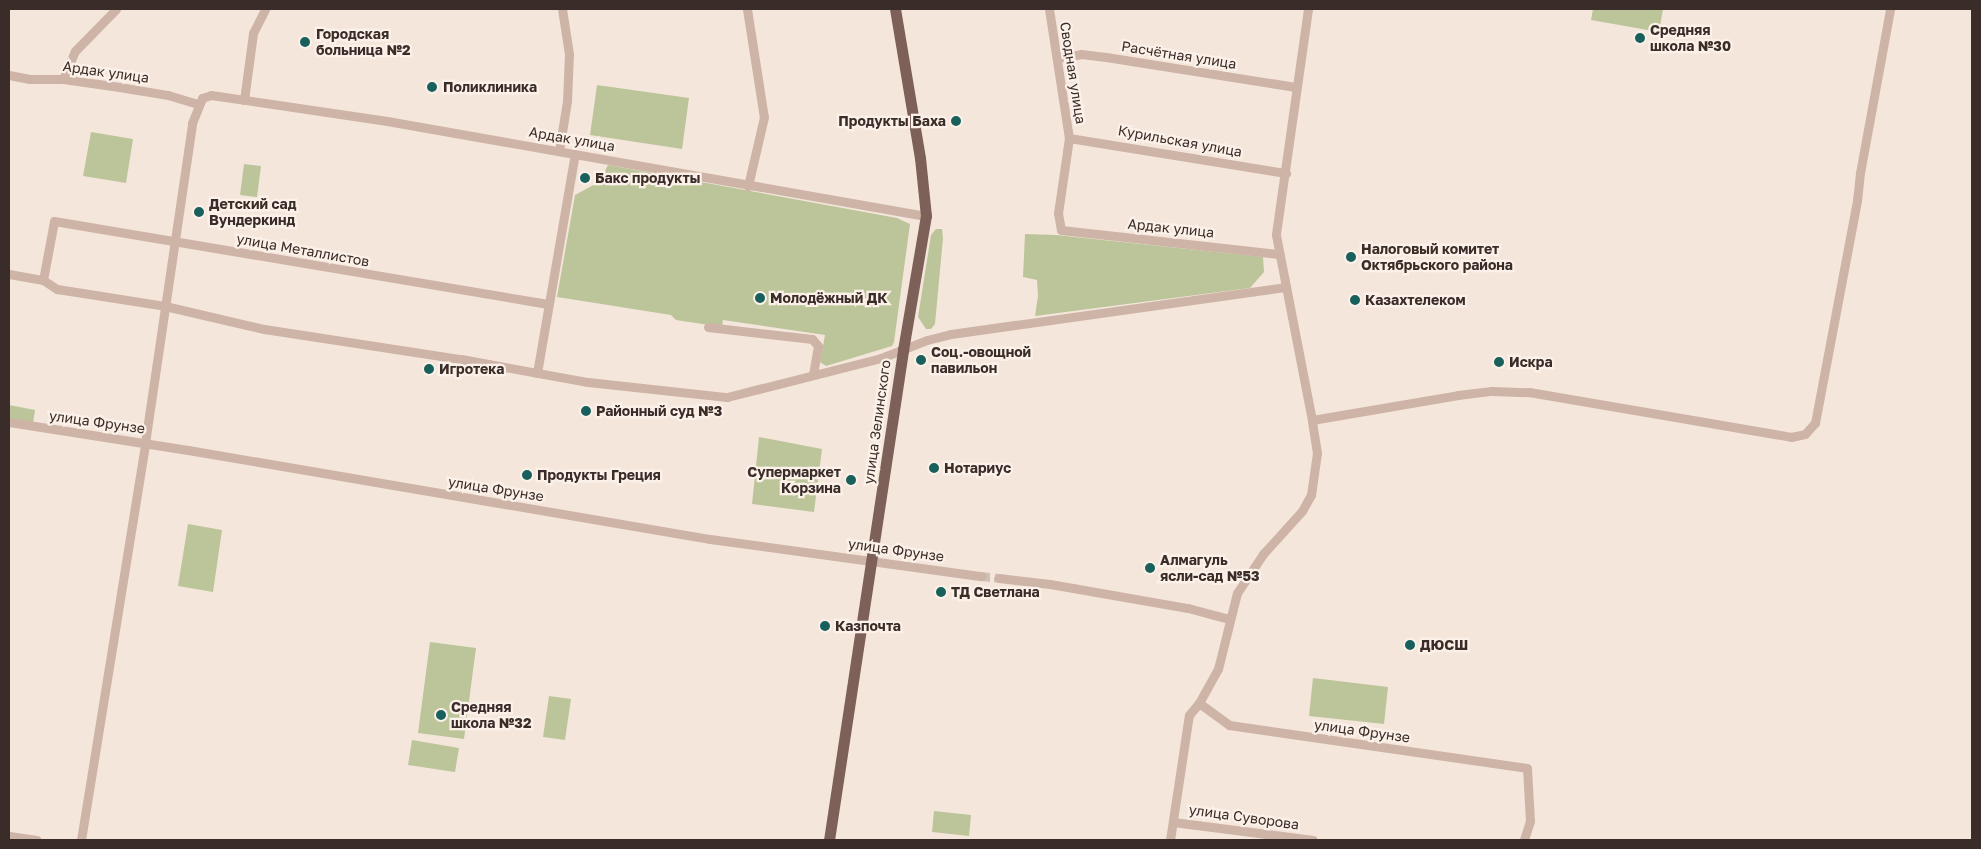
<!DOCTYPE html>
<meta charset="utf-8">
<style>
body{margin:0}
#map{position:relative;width:1981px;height:849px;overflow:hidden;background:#f5e6dc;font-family:"Golos Text",sans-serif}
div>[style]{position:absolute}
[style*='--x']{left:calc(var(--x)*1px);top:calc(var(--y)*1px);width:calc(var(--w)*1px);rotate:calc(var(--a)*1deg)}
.green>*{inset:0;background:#bcc59a}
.minor-tunnel>*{height:9px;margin-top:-4.5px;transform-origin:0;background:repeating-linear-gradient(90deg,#d0c1b8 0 9px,transparent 0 13.5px)}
.minor>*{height:9px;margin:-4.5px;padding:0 4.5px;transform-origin:4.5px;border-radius:4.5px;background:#ceb4a7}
.major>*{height:11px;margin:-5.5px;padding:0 5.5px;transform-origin:5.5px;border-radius:5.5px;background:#7d6058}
.dots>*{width:14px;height:14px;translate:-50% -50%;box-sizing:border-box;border:2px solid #fbf1e9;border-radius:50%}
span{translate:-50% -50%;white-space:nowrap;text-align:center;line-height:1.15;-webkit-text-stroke:4.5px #fbf1e9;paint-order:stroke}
.poi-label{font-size:14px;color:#3a2c28;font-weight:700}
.left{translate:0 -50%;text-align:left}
.right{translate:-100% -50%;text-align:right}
.street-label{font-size:14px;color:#3a2c28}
.frame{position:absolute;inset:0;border:10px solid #3a2c28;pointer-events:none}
</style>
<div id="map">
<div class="green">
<div style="clip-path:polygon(1593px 9px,1663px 9px,1659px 32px,1591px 20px)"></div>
<div style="clip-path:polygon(597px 85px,689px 98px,682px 149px,590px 135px)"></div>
<div style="clip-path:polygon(91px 132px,133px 139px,126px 183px,83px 176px)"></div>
<div style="clip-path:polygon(244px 164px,261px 166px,257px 197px,240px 195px)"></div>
<div style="clip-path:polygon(608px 165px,897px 218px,910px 224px,894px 342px,892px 346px,826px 366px,820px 362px,825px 335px,723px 320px,722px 327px,676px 320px,671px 315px,557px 297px,575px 195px,599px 182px)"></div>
<div style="clip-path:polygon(936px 229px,942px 229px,943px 238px,935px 324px,931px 329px,926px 329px,918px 317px,931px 235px)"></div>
<div style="clip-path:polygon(1025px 234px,1056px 235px,1263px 257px,1264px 272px,1250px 288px,1035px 316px,1038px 296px,1037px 280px,1023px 277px)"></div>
<div style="clip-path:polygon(9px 405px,35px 410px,33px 424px,9px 420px)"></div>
<div style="clip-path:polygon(759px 437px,822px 449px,814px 512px,752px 504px)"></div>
<div style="clip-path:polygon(188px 524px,222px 530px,213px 592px,178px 586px)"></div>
<div style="clip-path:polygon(430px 642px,476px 648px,464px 739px,418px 733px)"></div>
<div style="clip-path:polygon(1313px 678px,1388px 687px,1384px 724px,1309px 716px)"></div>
<div style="clip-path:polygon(549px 696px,571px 699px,565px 740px,543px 737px)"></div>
<div style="clip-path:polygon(412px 740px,459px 748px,455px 772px,408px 765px)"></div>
<div style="clip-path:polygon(934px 811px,971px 815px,969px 836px,932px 832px)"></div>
</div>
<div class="minor-tunnel">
<div style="--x:981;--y:576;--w:18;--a:6"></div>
</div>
<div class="minor">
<div style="--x:747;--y:9;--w:109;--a:81.1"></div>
<div style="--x:764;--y:117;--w:71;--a:103.1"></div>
<div style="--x:1049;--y:9;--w:131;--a:81.2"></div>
<div style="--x:1069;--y:138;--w:76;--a:98.3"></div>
<div style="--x:1058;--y:213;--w:17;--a:80"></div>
<div style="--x:1061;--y:230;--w:218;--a:6.3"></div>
<div style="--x:1308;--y:9;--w:228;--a:98.1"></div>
<div style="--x:1276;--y:235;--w:188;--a:79"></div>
<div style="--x:1312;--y:420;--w:148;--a:-9.7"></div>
<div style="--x:1458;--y:395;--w:34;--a:-7"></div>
<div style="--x:1492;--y:391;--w:37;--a:2"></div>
<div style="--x:1529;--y:392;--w:266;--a:9.7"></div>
<div style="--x:1791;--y:437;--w:14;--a:-12"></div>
<div style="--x:1805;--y:434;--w:15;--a:-48"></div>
<div style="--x:1815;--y:423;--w:226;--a:-79.3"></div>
<div style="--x:1857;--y:201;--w:28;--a:-84"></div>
<div style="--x:1860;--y:173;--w:167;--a:-79.6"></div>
<div style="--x:1057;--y:58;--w:24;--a:-9"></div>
<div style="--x:1081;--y:54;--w:25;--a:7"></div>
<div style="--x:1106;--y:57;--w:192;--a:9"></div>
<div style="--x:9;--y:75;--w:21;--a:11"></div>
<div style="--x:30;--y:79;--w:33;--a:0"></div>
<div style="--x:63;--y:79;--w:57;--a:8.1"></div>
<div style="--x:119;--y:87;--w:50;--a:9.3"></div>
<div style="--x:168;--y:95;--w:31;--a:17"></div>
<div style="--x:63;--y:79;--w:30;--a:-67"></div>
<div style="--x:75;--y:51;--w:59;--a:-45.7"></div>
<div style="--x:244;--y:100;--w:68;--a:-82.3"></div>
<div style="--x:253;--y:33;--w:27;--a:-63"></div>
<div style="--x:1069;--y:138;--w:220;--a:9.2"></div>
<div style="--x:559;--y:151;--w:51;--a:-80.9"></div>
<div style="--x:567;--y:101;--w:47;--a:-87.6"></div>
<div style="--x:569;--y:54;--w:46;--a:-98.8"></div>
<div style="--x:9;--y:274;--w:35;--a:10"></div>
<div style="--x:43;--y:280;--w:17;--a:33"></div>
<div style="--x:57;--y:289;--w:109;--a:8.9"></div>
<div style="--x:165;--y:306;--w:102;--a:13.1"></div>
<div style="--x:264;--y:329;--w:199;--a:8.7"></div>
<div style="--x:461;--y:359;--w:129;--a:10.3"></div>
<div style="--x:588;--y:382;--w:140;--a:6.2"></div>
<div style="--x:727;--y:397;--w:159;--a:-14.2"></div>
<div style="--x:881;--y:358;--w:49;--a:-21.4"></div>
<div style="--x:927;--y:340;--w:25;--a:-14"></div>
<div style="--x:951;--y:334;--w:337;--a:-8"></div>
<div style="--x:43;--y:280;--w:60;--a:-79.4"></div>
<div style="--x:54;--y:221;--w:501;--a:9.54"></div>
<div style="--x:708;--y:327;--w:105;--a:6.6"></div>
<div style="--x:812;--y:339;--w:9;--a:49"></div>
<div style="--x:818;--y:346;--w:29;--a:100"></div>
<div style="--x:537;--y:373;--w:222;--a:-80.2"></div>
<div style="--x:9;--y:422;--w:181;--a:8.9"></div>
<div style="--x:188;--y:450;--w:530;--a:9.68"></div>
<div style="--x:710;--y:539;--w:274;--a:7.8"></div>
<div style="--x:999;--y:578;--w:51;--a:6.7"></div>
<div style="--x:1050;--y:584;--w:140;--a:9.9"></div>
<div style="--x:1188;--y:608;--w:42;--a:15"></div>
<div style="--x:1199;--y:703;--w:37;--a:36"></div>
<div style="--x:1229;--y:725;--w:301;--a:8.2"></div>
<div style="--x:1527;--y:768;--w:53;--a:86.8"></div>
<div style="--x:1530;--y:821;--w:20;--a:108"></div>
<div style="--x:1173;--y:822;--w:141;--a:7.3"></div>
<div style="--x:9;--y:836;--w:28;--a:8"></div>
<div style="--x:81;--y:840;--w:402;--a:-80.8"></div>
<div style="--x:145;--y:443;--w:323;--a:-81.6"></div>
<div style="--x:192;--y:123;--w:27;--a:-68"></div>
<div style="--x:202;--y:98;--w:9;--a:-18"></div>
<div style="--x:211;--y:95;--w:178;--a:8.4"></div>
<div style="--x:387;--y:121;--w:547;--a:10"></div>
<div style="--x:1170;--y:840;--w:126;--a:-81.4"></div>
<div style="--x:1189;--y:715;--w:16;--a:-50"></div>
<div style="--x:1199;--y:703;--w:39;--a:-61"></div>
<div style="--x:1218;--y:669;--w:78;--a:-76"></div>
<div style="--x:1237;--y:593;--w:47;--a:-56.3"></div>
<div style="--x:1263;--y:554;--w:58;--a:-47.8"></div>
<div style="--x:1302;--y:511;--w:18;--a:-61"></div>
<div style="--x:1311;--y:495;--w:42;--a:-81.9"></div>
<div style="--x:1317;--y:453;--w:33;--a:-99"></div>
</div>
<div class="major">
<div style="--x:829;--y:840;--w:496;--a:-81.4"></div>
<div style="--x:903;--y:350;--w:136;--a:-80.3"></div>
<div style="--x:926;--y:216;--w:58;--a:-95.9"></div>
<div style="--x:920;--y:158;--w:151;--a:-99.5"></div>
</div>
<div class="dots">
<div style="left:1640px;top:38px;background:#19605c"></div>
<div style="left:305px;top:42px;background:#19605c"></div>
<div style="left:432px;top:87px;background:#19605c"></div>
<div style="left:956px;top:121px;background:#19605c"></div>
<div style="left:585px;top:178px;background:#19605c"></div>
<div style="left:199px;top:212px;background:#19605c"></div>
<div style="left:1351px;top:257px;background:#19605c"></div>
<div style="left:760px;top:298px;background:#19605c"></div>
<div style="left:1355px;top:300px;background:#19605c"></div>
<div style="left:921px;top:360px;background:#19605c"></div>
<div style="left:1499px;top:362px;background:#19605c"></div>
<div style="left:429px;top:369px;background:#19605c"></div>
<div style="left:586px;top:411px;background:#19605c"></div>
<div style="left:934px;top:468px;background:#19605c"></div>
<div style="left:527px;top:475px;background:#19605c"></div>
<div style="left:851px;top:480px;background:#19605c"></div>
<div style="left:1150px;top:568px;background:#19605c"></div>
<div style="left:941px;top:592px;background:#19605c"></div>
<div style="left:825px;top:626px;background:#19605c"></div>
<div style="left:1410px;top:645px;background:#19605c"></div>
<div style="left:441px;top:715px;background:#19605c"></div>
</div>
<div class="poi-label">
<span class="left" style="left:1650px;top:38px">Средняя<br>школа №30</span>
<span class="left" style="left:316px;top:42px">Городская<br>больница №2</span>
<span class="left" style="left:443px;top:87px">Поликлиника</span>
<span class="right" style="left:946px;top:121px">Продукты Баха</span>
<span class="left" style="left:595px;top:178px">Бакс продукты</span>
<span class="left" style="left:209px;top:212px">Детский сад<br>Вундеркинд</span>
<span class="left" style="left:1361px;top:257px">Налоговый комитет<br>Октябрьского района</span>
<span class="left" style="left:770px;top:298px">Молодёжный ДК</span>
<span class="left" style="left:1365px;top:300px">Казахтелеком</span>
<span class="left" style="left:931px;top:360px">Соц.-овощной<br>павильон</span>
<span class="left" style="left:1509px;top:362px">Искра</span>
<span class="left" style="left:439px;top:369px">Игротека</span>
<span class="left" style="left:596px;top:411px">Районный суд №3</span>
<span class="left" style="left:944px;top:468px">Нотариус</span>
<span class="right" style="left:841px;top:480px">Супермаркет<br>Корзина</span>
<span class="left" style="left:537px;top:475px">Продукты Греция</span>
<span class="left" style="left:1160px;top:568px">Алмагуль<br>ясли-сад №53</span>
<span class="left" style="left:951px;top:592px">ТД Светлана</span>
<span class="left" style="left:835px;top:626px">Казпочта</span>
<span class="left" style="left:1420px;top:645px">ДЮСШ</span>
<span class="left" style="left:451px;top:715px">Средняя<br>школа №32</span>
</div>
<div class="street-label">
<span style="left:1179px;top:55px;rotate:9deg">Расчётная улица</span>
<span style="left:106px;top:72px;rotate:8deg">Ардак улица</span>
<span style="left:1073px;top:73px;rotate:81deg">Сводная улица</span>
<span style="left:572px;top:139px;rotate:10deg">Ардак улица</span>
<span style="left:1180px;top:141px;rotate:10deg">Курильская улица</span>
<span style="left:1171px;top:228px;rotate:6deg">Ардак улица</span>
<span style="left:303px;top:250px;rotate:10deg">улица Металлистов</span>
<span style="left:97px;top:422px;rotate:8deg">улица Фрунзе</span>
<span style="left:877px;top:422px;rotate:-82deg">улица Зелинского</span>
<span style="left:496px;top:489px;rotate:9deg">улица Фрунзе</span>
<span style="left:896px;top:550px;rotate:8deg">улица Фрунзе</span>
<span style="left:1362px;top:731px;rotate:8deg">улица Фрунзе</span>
<span style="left:1244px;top:817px;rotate:8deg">улица Суворова</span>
</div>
<div class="frame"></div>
</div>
